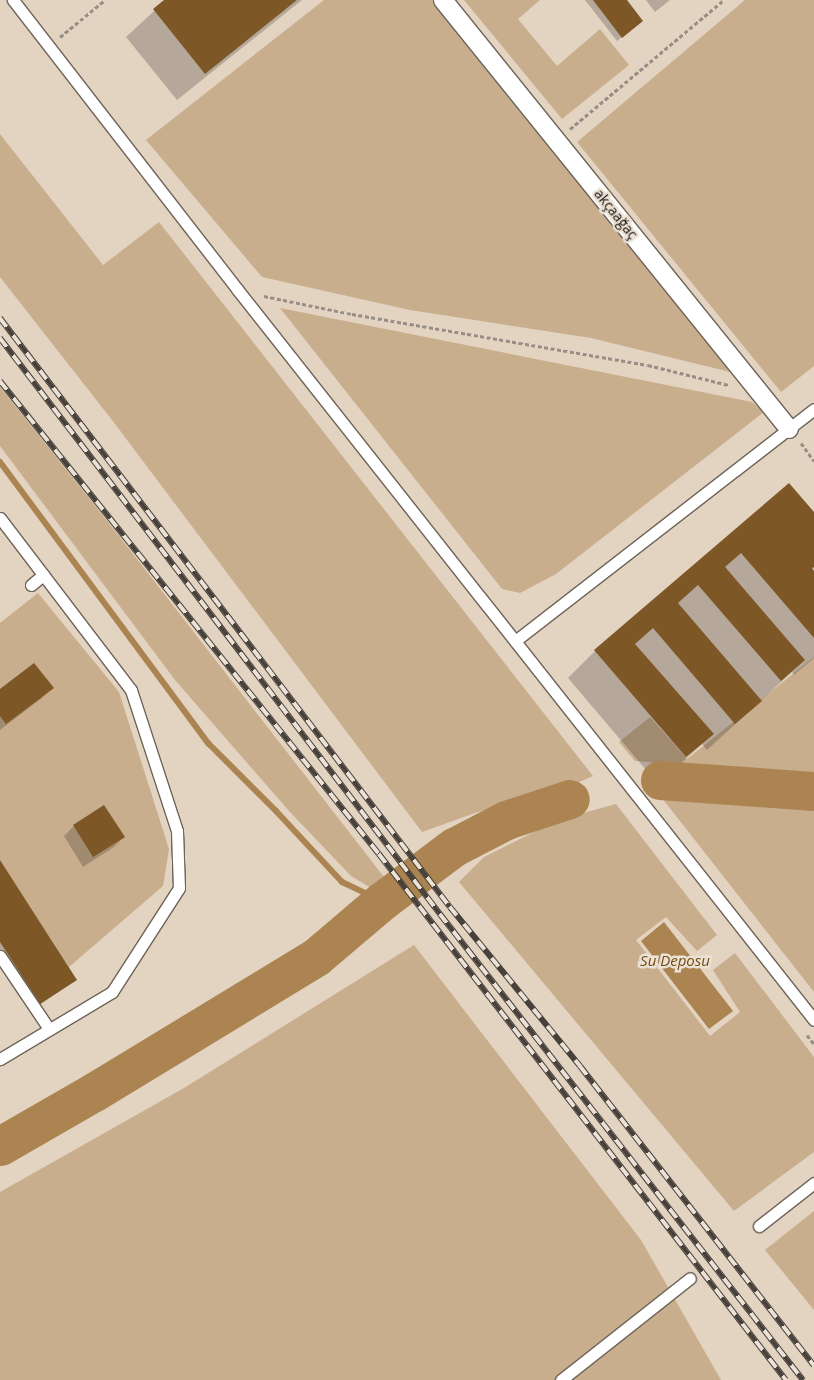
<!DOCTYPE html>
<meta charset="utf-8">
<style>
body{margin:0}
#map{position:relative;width:814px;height:1380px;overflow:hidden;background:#ebe1d5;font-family:"Open Sans",sans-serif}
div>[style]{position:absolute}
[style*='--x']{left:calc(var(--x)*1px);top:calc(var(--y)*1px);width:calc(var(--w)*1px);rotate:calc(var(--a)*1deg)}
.built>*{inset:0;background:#e3d3c1}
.green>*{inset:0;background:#c9ae8e}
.water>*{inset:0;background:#ab8452}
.shadow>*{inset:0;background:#0003}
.stream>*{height:6px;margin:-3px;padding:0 3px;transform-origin:3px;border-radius:3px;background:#ab8452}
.river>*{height:39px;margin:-19.5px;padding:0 19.5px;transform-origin:19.5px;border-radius:19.5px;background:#ab8452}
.building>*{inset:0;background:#7d5826}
.path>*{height:3px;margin-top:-1.5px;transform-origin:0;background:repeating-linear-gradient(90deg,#978f86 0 4px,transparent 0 6.5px)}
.roads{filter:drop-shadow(1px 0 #6d6459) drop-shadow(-1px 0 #6d6459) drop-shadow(0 1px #6d6459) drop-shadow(0 -1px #6d6459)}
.service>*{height:11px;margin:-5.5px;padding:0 5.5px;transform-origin:5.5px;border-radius:5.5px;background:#fff}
.pedestrian>*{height:18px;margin:-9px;padding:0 9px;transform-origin:9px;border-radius:9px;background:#fff}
.rail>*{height:5.5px;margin-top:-2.75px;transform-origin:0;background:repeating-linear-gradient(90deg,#ebe1d5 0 11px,#46413b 0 22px);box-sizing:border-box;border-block:1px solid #46413b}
span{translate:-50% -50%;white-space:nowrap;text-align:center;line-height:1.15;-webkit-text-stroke:5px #ebe1d5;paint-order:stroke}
.street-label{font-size:14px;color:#17130f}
.water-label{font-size:15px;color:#744c0f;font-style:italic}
</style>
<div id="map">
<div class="built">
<div style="clip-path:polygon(0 0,814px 0,814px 1380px,0 1380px)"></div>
</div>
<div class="green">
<div style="clip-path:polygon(324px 0,434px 0,730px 372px,591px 338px,410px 310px,262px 277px,146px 140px)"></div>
<div style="clip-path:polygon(464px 0,540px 0,518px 19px,557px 66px,600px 29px,629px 65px,562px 119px)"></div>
<div style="clip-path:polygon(745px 0,814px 0,814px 366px,781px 392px,577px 142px)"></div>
<div style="clip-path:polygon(0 134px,103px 265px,159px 222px,593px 776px,570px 786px,475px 813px,422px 832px,112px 420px,0 277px)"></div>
<div style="clip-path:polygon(280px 308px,752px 402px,764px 412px,556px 574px,520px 593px,502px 589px)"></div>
<div style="clip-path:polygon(0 387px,116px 532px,391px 886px,381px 894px,351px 876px,289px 811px,175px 680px,0 446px)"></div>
<div style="clip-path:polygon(38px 593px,119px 692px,169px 849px,163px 886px,69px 967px,0 861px,0 623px)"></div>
<div style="clip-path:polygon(814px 657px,814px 775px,635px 761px,619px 742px,650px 717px,687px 759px)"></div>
<div style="clip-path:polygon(658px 793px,814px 808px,814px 992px)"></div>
<div style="clip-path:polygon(616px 804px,717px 935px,697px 951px,666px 917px,636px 940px,710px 1036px,740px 1012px,713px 970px,735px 953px,814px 1057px,814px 1152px,734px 1211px,459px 882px,484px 857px,558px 820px)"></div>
<div style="clip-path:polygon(414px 945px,641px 1240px,721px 1380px,0 1380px,0 1192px,184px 1088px)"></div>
<div style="clip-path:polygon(814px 1211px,814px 1310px,765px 1250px)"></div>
</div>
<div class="water">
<div style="clip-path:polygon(664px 922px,733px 1011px,709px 1029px,641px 941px)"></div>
</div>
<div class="shadow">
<div style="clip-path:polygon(166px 0,302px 0,177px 100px,126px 37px)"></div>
<div style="clip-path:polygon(585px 0,625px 0,642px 21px,617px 41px)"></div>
<div style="clip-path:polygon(646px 0,670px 0,655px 12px)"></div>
<div style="clip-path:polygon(789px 484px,814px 513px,814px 568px,812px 570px,814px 572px,814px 658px,794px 675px,792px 672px,707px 750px,702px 744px,658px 784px,568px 678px,595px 651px)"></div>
<div style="clip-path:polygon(52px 688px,42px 698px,0 730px,0 690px)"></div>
<div style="clip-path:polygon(74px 826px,124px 837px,114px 847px,83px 867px,64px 836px)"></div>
<div style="clip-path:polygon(0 863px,76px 980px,35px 1008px,0 954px)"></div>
</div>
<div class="stream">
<div style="--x:0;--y:462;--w:351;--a:53.5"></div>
<div style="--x:209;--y:744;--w:95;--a:45"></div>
<div style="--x:276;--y:811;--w:97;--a:47.1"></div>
<div style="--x:342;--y:882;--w:44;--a:25.4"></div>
</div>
<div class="river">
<div style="--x:660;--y:780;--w:154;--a:4.1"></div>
<div style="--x:0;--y:1146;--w:108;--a:-29.9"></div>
<div style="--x:94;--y:1092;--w:260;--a:-31.3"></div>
<div style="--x:316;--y:957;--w:87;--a:-40.3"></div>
<div style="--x:382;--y:901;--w:90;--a:-36.9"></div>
<div style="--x:454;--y:847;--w:59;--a:-27.4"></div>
<div style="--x:506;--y:820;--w:67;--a:-18.2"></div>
</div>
<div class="building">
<div style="clip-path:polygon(164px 0,297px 0,205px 74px,153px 9px)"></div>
<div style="clip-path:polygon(593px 0,627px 0,643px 21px,622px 38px)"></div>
<div style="clip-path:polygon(789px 483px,814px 512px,814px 567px,812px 568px,814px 571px,814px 638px,741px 553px,725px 567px,805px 660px,781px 681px,698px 585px,678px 603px,762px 701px,735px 724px,653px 628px,635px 644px,714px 734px,686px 757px,594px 650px)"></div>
<div style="clip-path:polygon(34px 663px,54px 688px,6px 724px,0 716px,0 689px)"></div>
<div style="clip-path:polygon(104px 805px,125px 837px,93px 857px,73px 825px)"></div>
<div style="clip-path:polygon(0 860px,77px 980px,40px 1004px,0 942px)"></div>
</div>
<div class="path">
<div style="--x:60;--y:37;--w:58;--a:-39.4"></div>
<div style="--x:570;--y:129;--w:201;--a:-40"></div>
<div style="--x:264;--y:296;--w:90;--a:11.6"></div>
<div style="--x:352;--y:314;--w:300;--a:9.8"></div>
<div style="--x:648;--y:365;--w:83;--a:13.9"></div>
<div style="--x:801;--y:443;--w:22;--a:54"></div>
<div style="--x:807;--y:1035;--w:11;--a:52"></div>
</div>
<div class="roads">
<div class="service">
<div style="--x:13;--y:0;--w:366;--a:52.2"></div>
<div style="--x:237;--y:289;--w:931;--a:51.71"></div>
<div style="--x:0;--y:518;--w:216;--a:52.7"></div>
<div style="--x:131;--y:690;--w:148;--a:71.9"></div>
<div style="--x:177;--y:831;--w:57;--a:88"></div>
<div style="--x:179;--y:888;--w:124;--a:122.8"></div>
<div style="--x:112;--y:992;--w:131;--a:149.1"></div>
<div style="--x:31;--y:585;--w:16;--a:-40"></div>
<div style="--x:515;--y:641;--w:378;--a:-37.8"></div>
<div style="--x:0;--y:956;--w:88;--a:56.1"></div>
<div style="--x:759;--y:1226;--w:70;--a:-38"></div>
<div style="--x:561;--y:1380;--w:164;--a:-38.3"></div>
</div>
<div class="pedestrian">
<div style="--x:443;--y:0;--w:551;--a:51.11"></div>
</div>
</div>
<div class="rail">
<div style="--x:0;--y:318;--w:741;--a:52.62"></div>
<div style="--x:450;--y:907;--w:205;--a:50.7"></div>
<div style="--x:580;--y:1066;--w:380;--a:52"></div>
<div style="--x:0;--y:338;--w:725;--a:52.62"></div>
<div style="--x:440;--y:914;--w:591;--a:52.08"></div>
<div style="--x:0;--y:381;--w:606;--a:51.3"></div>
<div style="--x:379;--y:854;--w:665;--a:52.27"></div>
</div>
<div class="street-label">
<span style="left:616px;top:214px;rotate:51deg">akçaağaç</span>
</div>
<div class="water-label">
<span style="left:675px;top:961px">Su Deposu</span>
</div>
</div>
